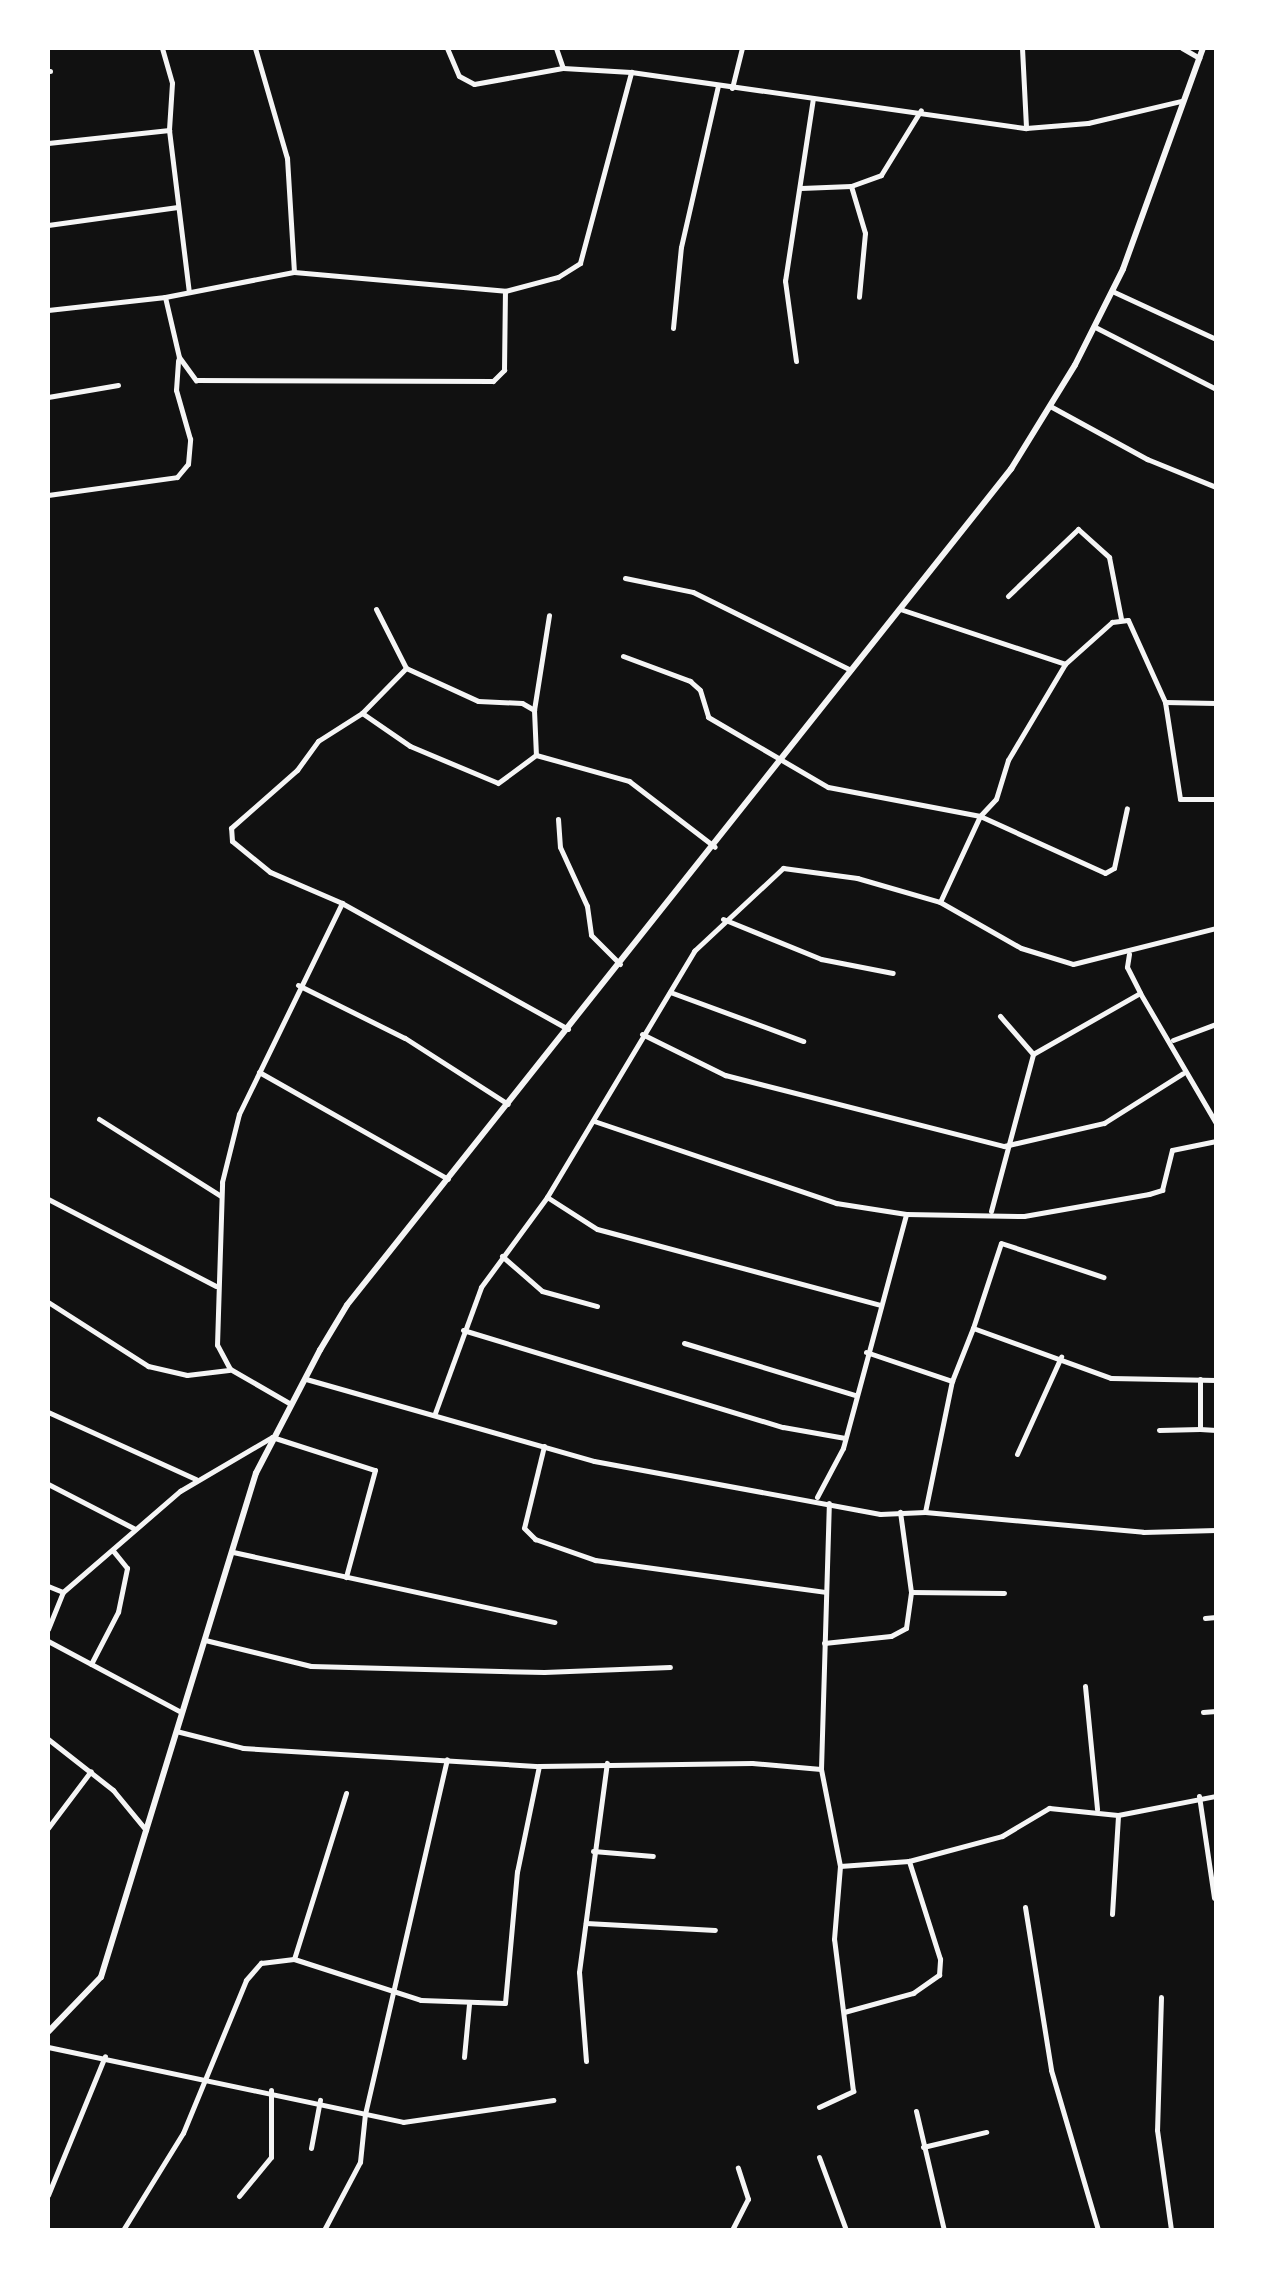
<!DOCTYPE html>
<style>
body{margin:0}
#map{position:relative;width:1264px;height:2278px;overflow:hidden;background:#111;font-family:"Alegreya Sans",sans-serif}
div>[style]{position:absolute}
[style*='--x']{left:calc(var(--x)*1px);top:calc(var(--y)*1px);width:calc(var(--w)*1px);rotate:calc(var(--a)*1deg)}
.minor>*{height:5px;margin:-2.5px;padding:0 2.5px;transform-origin:2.5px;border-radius:2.5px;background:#f5f5f5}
.tertiary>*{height:6px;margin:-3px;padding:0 3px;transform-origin:3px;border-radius:3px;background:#f5f5f5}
span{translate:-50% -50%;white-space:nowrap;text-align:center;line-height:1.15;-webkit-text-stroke:8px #fff;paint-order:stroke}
.frame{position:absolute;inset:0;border:50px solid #fff;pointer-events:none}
</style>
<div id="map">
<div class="minor">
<div style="--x:162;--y:48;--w:36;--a:74"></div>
<div style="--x:172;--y:83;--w:47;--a:93.7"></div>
<div style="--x:169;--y:130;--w:163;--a:83"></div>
<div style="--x:255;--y:48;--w:115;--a:73.8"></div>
<div style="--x:287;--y:158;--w:114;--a:86.5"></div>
<div style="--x:447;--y:48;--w:30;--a:67"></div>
<div style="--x:459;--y:76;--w:17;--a:28"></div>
<div style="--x:474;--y:84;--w:90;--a:-10.2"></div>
<div style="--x:563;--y:68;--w:68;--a:3.4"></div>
<div style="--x:631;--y:72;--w:399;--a:8.1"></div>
<div style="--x:1026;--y:128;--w:62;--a:-4.6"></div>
<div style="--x:1088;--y:123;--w:96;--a:-13.3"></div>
<div style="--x:556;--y:48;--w:21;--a:71"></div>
<div style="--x:1022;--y:48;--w:80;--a:87.1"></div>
<div style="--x:1182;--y:48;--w:20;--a:30"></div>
<div style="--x:48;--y:71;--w:2;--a:0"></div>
<div style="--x:732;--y:88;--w:41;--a:-76"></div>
<div style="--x:48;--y:143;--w:122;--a:-6.1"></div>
<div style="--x:851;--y:186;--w:49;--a:73.4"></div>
<div style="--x:865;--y:233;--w:64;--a:95.4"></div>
<div style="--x:801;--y:188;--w:50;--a:-2.3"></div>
<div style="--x:851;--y:186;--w:32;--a:-20"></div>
<div style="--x:881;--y:175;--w:76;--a:-58.4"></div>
<div style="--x:48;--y:225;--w:131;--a:-7.9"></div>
<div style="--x:1112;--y:291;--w:115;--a:24.8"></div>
<div style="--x:165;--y:297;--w:62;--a:76.9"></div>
<div style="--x:179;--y:357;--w:29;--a:54"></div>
<div style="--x:196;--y:380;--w:297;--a:0.2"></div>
<div style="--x:493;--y:381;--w:16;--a:-45"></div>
<div style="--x:504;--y:370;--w:79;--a:-89.3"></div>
<div style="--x:48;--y:310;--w:118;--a:-6.3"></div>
<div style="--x:165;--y:297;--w:131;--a:-11"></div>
<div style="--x:294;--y:272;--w:212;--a:5.1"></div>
<div style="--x:505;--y:291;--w:55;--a:-14.8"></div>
<div style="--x:558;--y:277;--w:26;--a:-32"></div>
<div style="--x:580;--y:263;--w:198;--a:-75"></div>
<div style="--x:1095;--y:327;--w:136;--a:27.1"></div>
<div style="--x:673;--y:328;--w:81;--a:-84.4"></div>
<div style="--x:681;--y:247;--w:166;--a:-77.1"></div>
<div style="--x:796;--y:361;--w:81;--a:-97.8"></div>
<div style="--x:785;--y:281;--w:185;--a:-81.3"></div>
<div style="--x:48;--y:397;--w:71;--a:-9.7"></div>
<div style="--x:1050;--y:406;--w:111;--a:28.7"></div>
<div style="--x:1147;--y:459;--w:74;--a:22.1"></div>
<div style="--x:48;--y:495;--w:130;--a:-7.9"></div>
<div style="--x:177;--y:477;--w:17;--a:-50"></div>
<div style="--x:188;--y:464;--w:25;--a:-85"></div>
<div style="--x:190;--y:439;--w:51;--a:-105.9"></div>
<div style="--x:176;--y:390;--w:30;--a:-86"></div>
<div style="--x:625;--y:578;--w:69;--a:11.6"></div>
<div style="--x:693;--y:592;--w:176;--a:26.3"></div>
<div style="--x:1008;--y:596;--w:97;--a:-43.7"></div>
<div style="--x:1078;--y:529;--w:42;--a:42.1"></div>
<div style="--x:1109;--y:557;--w:63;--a:79"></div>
<div style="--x:376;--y:609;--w:66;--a:63"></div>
<div style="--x:900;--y:609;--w:174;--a:18.4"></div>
<div style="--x:1065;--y:664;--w:63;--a:-41.8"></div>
<div style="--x:1112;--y:622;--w:16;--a:-7"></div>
<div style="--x:1128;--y:620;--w:90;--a:65.7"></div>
<div style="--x:1165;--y:702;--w:98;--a:81.2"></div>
<div style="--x:1180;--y:799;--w:36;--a:0"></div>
<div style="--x:623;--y:656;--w:72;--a:20.5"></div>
<div style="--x:690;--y:681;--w:13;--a:42"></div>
<div style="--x:700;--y:690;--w:28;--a:73"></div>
<div style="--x:708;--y:717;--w:139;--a:30.3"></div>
<div style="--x:828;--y:787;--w:155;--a:10.8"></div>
<div style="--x:980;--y:816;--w:137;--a:24.5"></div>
<div style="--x:1105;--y:873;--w:10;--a:-29"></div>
<div style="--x:1114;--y:868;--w:61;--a:-77.8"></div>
<div style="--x:1165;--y:702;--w:51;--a:1.1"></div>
<div style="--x:534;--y:710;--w:96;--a:-81"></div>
<div style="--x:362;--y:713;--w:58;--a:34.5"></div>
<div style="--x:410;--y:746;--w:95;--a:22.8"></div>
<div style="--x:498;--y:783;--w:47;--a:-36.4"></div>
<div style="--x:558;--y:819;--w:28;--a:86"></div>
<div style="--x:560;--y:847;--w:65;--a:65.4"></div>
<div style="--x:587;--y:906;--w:29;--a:82"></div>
<div style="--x:591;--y:935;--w:41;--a:45"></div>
<div style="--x:940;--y:902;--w:95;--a:-65.1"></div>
<div style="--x:980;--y:816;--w:23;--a:-47"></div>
<div style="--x:996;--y:799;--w:41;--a:-72.9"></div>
<div style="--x:1008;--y:760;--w:112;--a:-59.3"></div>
<div style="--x:723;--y:919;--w:106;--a:22.2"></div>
<div style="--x:821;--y:959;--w:73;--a:11"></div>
<div style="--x:1129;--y:954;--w:13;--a:99"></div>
<div style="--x:1127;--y:967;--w:29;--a:63"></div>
<div style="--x:1140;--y:993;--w:151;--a:59.7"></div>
<div style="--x:298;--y:985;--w:119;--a:26.4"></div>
<div style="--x:405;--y:1038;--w:122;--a:32.7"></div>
<div style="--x:670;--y:992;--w:142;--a:20.2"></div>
<div style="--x:1000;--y:1016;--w:50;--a:49"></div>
<div style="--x:568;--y:1029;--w:259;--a:-150.9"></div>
<div style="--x:342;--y:903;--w:78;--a:-156.7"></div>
<div style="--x:270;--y:872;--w:49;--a:-140.8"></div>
<div style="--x:232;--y:841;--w:13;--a:-94"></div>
<div style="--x:231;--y:828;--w:88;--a:-41.3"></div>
<div style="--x:297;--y:770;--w:36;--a:-54"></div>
<div style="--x:318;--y:741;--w:52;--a:-32.5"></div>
<div style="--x:362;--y:713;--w:63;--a:-45.6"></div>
<div style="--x:406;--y:668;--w:79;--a:24.6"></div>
<div style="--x:478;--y:701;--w:44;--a:2.6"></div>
<div style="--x:522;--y:703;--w:14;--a:30"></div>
<div style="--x:534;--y:710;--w:45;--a:87.5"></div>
<div style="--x:536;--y:755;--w:97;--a:15.6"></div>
<div style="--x:629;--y:781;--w:108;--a:37.5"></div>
<div style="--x:642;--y:1034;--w:93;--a:26.3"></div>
<div style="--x:725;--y:1075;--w:288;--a:14.3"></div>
<div style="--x:1004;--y:1146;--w:103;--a:-13"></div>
<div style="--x:1104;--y:1123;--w:93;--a:-32.3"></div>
<div style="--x:1173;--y:1040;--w:46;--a:-20.4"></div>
<div style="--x:259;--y:1072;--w:217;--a:29.5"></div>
<div style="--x:99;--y:1119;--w:144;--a:32.3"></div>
<div style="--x:594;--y:1121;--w:256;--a:18.7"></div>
<div style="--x:836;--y:1203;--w:71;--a:8.9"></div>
<div style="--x:906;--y:1214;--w:118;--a:1"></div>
<div style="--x:1024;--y:1216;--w:127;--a:-10"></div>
<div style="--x:1149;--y:1194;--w:14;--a:-17"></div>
<div style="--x:1162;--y:1190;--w:41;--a:-76"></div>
<div style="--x:1172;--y:1150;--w:45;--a:-11.6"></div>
<div style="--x:547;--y:1197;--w:59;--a:32.6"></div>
<div style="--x:597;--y:1229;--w:293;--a:15"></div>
<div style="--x:48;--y:1199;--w:189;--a:27.4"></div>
<div style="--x:991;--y:1211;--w:163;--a:-75"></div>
<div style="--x:1033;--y:1054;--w:123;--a:-29.7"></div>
<div style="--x:502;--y:1256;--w:53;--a:41.2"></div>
<div style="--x:542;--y:1291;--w:57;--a:15.3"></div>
<div style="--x:48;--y:1302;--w:119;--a:32.6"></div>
<div style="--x:148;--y:1366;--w:40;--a:13"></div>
<div style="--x:187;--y:1375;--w:42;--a:-6.8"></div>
<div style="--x:973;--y:1328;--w:89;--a:-71.8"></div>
<div style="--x:1001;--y:1243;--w:108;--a:18.4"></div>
<div style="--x:463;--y:1330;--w:334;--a:16.9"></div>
<div style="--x:783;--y:1427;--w:63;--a:10.1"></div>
<div style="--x:684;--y:1343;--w:179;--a:16.9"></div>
<div style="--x:866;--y:1352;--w:91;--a:18.6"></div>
<div style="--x:306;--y:1379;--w:299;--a:15.9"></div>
<div style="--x:594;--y:1461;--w:291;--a:10.5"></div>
<div style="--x:880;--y:1514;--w:45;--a:-2.5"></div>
<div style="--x:925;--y:1512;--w:219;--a:5.2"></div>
<div style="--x:1143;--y:1532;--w:73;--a:-1.6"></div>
<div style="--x:1200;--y:1379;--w:50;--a:90"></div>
<div style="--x:1200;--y:1429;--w:16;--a:4"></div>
<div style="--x:289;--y:1403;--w:68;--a:-150"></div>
<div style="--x:230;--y:1369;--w:27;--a:-118"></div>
<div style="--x:217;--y:1345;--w:163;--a:-88.2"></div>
<div style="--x:222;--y:1182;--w:70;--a:-76"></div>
<div style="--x:239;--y:1114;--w:235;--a:-64"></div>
<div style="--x:48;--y:1412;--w:162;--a:24.4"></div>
<div style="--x:435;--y:1413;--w:134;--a:-69.9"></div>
<div style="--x:481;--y:1287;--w:112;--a:-53.7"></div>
<div style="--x:547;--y:1197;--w:287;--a:-59.1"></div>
<div style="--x:694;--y:951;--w:122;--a:-43"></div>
<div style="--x:783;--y:868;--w:75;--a:7.7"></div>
<div style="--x:857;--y:878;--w:86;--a:16.1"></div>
<div style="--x:940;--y:902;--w:93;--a:29.6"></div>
<div style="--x:1021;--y:948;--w:54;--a:17.1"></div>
<div style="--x:1073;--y:964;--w:147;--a:-14.1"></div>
<div style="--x:1159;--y:1430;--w:41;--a:-1.4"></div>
<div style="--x:544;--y:1446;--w:84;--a:103.7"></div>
<div style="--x:524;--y:1528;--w:16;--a:45"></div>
<div style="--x:535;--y:1539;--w:64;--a:19.3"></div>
<div style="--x:595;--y:1560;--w:232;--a:7.9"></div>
<div style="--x:1017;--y:1454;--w:107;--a:-65.6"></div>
<div style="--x:48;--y:1484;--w:98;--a:27.3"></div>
<div style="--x:817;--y:1497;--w:55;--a:-62"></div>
<div style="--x:843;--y:1448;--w:241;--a:-74.9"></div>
<div style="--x:925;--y:1512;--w:134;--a:-78.4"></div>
<div style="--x:952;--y:1381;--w:57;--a:-68.4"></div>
<div style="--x:973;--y:1328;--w:147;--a:19.9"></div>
<div style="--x:1111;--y:1378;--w:105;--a:1.1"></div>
<div style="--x:233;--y:1552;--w:329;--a:12.3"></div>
<div style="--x:48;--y:1586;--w:16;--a:22"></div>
<div style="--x:911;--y:1592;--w:93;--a:0.6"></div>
<div style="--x:1205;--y:1618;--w:11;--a:-5"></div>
<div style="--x:48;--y:1629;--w:40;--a:-68"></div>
<div style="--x:63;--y:1592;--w:155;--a:-40.8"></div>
<div style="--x:180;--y:1491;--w:107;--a:-30.4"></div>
<div style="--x:272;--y:1437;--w:108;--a:17.8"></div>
<div style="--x:375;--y:1470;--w:111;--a:105.2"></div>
<div style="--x:205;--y:1640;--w:109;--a:13.8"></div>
<div style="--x:311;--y:1666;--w:233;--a:1.5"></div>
<div style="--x:544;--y:1672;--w:126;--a:-2.3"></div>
<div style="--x:48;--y:1641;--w:151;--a:28.1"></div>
<div style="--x:824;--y:1643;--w:67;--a:-6"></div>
<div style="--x:891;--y:1636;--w:17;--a:-28"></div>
<div style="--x:906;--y:1628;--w:36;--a:-82"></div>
<div style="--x:911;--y:1592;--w:81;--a:-97.8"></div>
<div style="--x:91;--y:1664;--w:59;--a:-62.6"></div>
<div style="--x:118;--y:1612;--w:45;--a:-78.4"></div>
<div style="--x:127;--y:1568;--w:22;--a:-129"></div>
<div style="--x:1085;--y:1686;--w:124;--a:84.4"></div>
<div style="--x:1203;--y:1712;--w:13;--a:-4"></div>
<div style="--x:176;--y:1731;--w:69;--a:14.2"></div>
<div style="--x:243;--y:1748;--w:297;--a:3.5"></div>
<div style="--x:539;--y:1766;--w:213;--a:-0.8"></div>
<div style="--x:752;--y:1763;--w:69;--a:5"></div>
<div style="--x:48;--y:1739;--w:83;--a:38.1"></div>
<div style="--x:113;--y:1790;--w:52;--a:50.5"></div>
<div style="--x:1199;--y:1796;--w:103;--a:81.6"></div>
<div style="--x:48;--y:1828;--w:71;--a:-53"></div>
<div style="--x:593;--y:1851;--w:60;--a:4.8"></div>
<div style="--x:840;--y:1866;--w:69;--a:-4.1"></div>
<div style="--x:909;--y:1861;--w:96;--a:-15"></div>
<div style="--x:1002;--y:1836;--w:55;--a:-30.8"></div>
<div style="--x:1049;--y:1808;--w:69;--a:5.8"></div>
<div style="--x:1118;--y:1815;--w:100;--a:-11"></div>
<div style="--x:1025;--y:1907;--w:165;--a:80.9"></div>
<div style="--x:1051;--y:2070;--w:167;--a:73.6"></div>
<div style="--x:1112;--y:1914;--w:99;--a:-86.5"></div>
<div style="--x:586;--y:1923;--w:129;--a:3.1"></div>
<div style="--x:294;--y:1959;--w:174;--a:-72.6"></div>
<div style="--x:1161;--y:1997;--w:133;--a:91.7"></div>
<div style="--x:1157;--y:2130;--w:101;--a:82"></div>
<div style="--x:844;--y:2012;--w:72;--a:-15.4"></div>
<div style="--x:913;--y:1993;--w:32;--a:-35"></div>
<div style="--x:939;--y:1975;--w:16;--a:-86"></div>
<div style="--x:940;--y:1959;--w:103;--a:-107.6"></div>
<div style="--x:48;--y:2047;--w:363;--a:11.9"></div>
<div style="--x:403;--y:2122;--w:152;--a:-8.3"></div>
<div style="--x:464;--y:2057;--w:53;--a:-84.6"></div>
<div style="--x:586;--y:2061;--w:89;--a:-94.5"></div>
<div style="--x:579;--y:1972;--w:211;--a:-82.4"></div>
<div style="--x:819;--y:2107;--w:38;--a:-25"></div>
<div style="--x:853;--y:2091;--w:153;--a:-97.1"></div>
<div style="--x:834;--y:1939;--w:73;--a:-85.3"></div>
<div style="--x:840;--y:1866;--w:99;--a:-101.1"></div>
<div style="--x:821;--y:1769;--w:266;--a:-88.3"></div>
<div style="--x:916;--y:2111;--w:122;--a:76.8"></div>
<div style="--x:923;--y:2147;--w:65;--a:-13.4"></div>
<div style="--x:311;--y:2148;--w:49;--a:-79.4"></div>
<div style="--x:819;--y:2157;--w:78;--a:69.7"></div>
<div style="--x:48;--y:2195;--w:150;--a:-67.7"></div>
<div style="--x:239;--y:2196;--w:50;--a:-50.6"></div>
<div style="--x:271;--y:2157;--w:67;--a:-90"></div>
<div style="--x:123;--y:2230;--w:114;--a:-58.3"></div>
<div style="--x:183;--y:2133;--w:165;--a:-67.6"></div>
<div style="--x:246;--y:1980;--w:23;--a:-49"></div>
<div style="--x:261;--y:1963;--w:33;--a:-7"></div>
<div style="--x:294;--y:1959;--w:133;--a:17.9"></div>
<div style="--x:421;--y:2000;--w:84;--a:2"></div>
<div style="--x:505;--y:2003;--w:132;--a:-84.8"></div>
<div style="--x:517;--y:1872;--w:108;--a:-78.3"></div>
<div style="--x:324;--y:2230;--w:77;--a:-62.1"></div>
<div style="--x:360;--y:2162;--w:48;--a:-84.1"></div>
<div style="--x:365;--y:2114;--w:364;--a:-77"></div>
<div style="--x:732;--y:2230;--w:35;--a:-63"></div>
<div style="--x:748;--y:2199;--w:33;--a:-108"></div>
</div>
<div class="tertiary">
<div style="--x:48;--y:2032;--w:76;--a:-46.1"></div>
<div style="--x:101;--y:1977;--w:527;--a:-72.91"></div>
<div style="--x:256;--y:1473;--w:139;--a:-62.5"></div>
<div style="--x:320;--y:1350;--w:52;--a:-59"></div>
<div style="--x:347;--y:1305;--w:1068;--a:-51.54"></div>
<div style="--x:1011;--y:469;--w:122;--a:-58.4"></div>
<div style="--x:1075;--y:365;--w:107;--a:-63.4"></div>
<div style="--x:1123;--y:269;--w:235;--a:-70.1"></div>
</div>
<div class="frame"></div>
</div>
